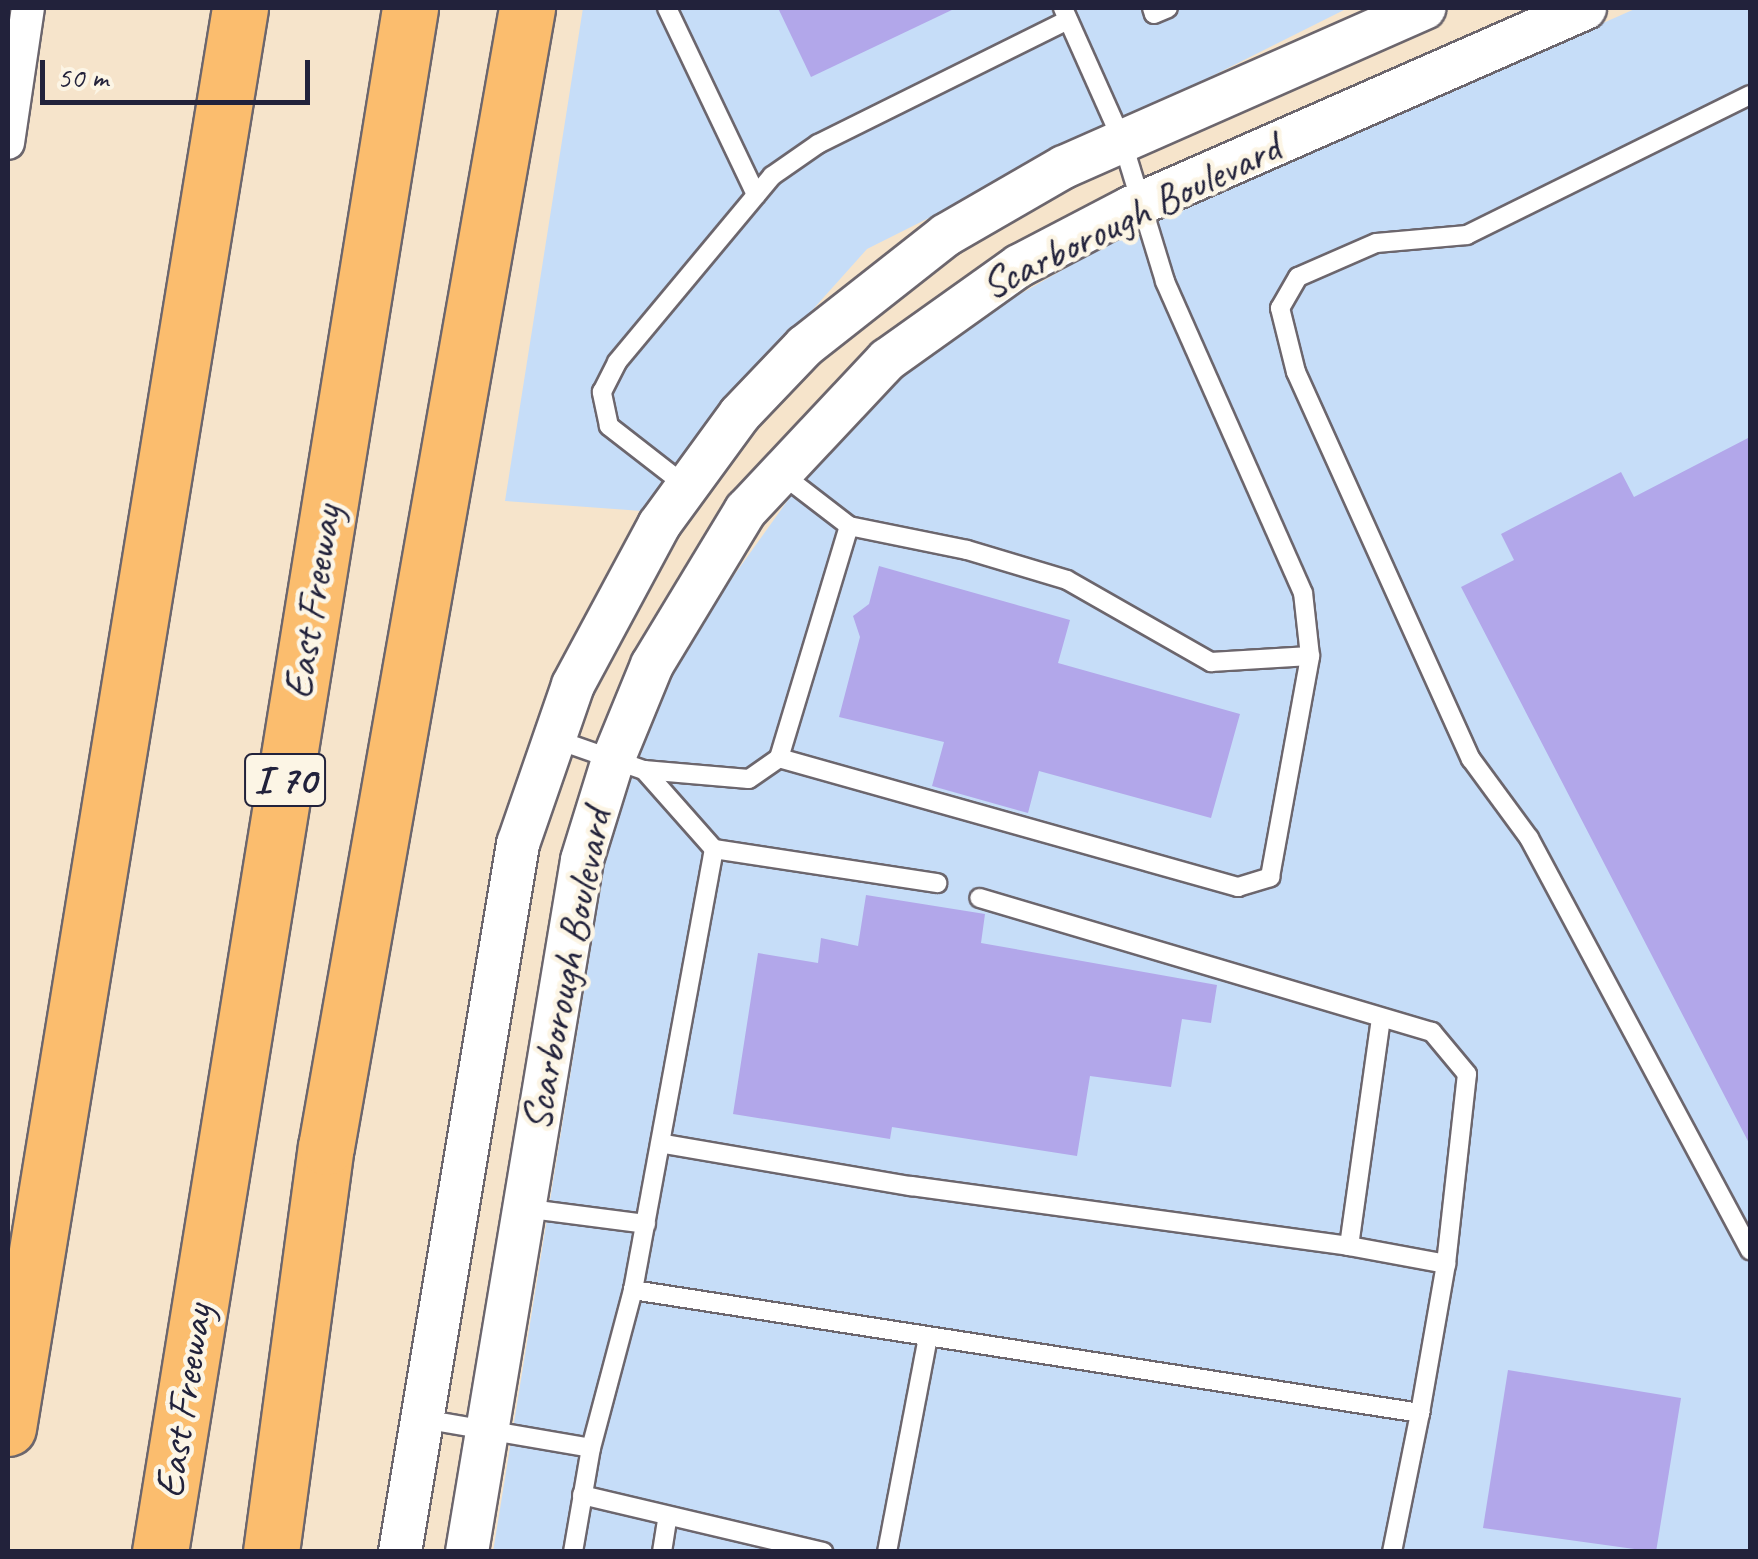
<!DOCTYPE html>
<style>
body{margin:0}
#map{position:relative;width:1758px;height:1559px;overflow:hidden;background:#f6e4cb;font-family:Caveat,sans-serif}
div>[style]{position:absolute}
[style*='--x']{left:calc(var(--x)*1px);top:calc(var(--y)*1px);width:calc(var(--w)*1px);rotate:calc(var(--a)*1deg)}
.built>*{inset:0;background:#c6ddf8}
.building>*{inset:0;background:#b2a7ea}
.roads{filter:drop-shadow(2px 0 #6c666d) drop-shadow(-2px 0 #6c666d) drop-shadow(0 2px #6c666d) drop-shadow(0 -2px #6c666d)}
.service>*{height:18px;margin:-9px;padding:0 9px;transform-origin:9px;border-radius:9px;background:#fff}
.minor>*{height:32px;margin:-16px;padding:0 16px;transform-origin:16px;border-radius:16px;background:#fff}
.tertiary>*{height:42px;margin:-21px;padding:0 21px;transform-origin:21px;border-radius:21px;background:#fff}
.motorway>*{height:55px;margin:-27.5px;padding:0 27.5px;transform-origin:27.5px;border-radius:27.5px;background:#fbbd6e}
span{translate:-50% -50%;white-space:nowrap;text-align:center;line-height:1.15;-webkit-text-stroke:9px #fcf5e5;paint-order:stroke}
.shield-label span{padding:2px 8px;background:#fcf5e5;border:2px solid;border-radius:8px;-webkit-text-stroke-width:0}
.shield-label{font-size:40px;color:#22223b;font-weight:700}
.street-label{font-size:42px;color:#22223b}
.frame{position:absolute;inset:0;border:10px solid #22223b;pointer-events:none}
.scale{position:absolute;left:40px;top:60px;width:270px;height:45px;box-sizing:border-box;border:5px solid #22223b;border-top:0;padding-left:12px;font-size:30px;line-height:35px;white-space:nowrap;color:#22223b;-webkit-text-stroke:8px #fcf5e5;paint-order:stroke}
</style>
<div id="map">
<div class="built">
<div style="clip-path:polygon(583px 8px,1348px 8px,867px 249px,695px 441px,642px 511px,505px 501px)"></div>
<div style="clip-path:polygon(1637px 8px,1750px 8px,1750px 1551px,493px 1552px,612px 818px,689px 638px,844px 422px,954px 332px,1120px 237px)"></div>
</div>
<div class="building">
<div style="clip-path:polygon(778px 8px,956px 8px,811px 77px)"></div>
<div style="clip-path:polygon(1750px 437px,1750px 1145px,1461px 587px,1514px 560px,1501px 534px,1621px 472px,1634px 497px)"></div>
<div style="clip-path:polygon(879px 566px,1070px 620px,1058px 663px,1240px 714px,1211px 818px,1039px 771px,1028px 813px,932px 786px,944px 742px,839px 717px,860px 637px,853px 616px,869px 604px)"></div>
<div style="clip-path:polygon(866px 895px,985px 914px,981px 943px,1217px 985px,1211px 1023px,1182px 1019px,1171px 1087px,1090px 1076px,1077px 1156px,892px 1127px,890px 1139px,733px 1114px,758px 953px,818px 963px,821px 938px,858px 946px)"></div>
<div style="clip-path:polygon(1508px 1370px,1681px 1398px,1656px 1552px,1483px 1528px)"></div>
</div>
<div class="roads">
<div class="service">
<div style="--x:667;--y:8;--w:207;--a:64.5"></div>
<div style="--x:1152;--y:8;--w:6;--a:72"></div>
<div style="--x:1154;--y:14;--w:15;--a:-23"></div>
<div style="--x:1750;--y:95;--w:316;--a:153.7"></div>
<div style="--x:1467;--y:235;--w:91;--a:175"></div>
<div style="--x:1376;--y:243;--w:85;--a:156.4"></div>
<div style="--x:1298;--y:277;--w:36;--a:120"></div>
<div style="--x:1280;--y:308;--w:66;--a:76"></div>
<div style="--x:1296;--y:372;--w:425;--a:65.7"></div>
<div style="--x:1471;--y:759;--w:98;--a:53.7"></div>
<div style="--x:1529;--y:838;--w:468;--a:61.8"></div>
<div style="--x:779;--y:472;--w:88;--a:37.6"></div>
<div style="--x:849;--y:526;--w:120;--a:11.5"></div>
<div style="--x:967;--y:550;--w:104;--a:16.7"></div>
<div style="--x:1067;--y:580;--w:166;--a:29.7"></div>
<div style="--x:1211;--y:662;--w:99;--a:-3.5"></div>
<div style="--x:1310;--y:656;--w:63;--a:-96.3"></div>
<div style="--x:1303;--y:593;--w:341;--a:-113.9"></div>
<div style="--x:1165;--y:281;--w:147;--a:-107"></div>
<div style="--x:1122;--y:140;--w:145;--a:-114.1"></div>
<div style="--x:686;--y:486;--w:98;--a:-142.1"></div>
<div style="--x:609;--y:426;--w:35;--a:-102"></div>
<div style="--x:602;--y:392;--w:34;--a:-63"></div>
<div style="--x:617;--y:362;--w:242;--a:-50.2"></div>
<div style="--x:772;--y:176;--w:56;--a:-34.8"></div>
<div style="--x:818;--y:144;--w:279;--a:-26.4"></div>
<div style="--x:552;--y:738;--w:97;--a:19.2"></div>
<div style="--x:644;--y:770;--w:106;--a:48.5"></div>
<div style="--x:714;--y:849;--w:226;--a:8.7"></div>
<div style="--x:779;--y:758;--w:477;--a:15.7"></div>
<div style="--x:1238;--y:887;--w:34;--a:-17"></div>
<div style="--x:1270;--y:877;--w:225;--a:-79.7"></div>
<div style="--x:644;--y:770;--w:105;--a:4.9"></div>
<div style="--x:749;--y:779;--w:37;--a:-35"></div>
<div style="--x:779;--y:758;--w:242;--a:-73.2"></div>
<div style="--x:664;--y:1144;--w:251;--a:9.7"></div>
<div style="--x:911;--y:1186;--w:442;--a:7.8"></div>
<div style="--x:1349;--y:1246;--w:230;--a:-82"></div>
<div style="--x:523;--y:1208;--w:124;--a:7.4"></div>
<div style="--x:1349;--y:1246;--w:99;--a:10.5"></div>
<div style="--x:633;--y:1290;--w:448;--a:-79.6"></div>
<div style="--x:422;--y:1419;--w:171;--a:9.7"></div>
<div style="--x:582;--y:1495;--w:248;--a:13.3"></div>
<div style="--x:573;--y:1552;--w:106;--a:-80.2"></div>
<div style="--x:591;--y:1448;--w:163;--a:-75.1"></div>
<div style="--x:633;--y:1290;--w:797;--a:8.88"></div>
<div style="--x:1420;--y:1413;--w:151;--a:-80.1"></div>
<div style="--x:1446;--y:1264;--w:191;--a:-83.7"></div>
<div style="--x:1467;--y:1074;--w:55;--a:-129.8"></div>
<div style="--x:1432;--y:1032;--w:472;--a:-163.5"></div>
<div style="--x:662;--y:1552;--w:33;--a:-81"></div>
<div style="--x:887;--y:1552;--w:218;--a:-79.2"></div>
<div style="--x:1392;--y:1552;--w:142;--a:-78.6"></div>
</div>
<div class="minor">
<div style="--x:8;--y:143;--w:136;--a:-81.6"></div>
</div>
<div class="tertiary">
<div style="--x:400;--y:1552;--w:718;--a:-80.54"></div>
<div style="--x:518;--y:844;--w:168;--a:-70.9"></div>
<div style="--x:573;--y:685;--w:182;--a:-61.7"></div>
<div style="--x:659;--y:525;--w:137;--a:-53.9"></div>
<div style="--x:740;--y:414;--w:94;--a:-46.3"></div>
<div style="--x:805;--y:346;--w:179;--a:-38.2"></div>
<div style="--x:946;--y:235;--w:136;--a:-30"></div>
<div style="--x:1064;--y:167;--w:394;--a:-23.8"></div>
<div style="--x:467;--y:1552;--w:701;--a:-80.56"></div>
<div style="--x:582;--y:860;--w:105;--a:-72.8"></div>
<div style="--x:613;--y:760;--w:103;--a:-67.7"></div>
<div style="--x:652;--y:665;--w:181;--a:-58.8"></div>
<div style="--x:746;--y:510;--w:206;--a:-46.8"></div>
<div style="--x:887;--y:360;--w:162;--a:-35.5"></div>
<div style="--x:1019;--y:266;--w:125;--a:-27.6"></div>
<div style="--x:1130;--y:208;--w:497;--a:-23.7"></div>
</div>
<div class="motorway">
<div style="--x:8;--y:1428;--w:1439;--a:-80.72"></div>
<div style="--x:160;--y:1552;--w:1564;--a:-80.8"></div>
<div style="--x:271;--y:1552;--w:409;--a:-82.3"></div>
<div style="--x:326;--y:1147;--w:1157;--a:-79.99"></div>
</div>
</div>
<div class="shield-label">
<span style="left:285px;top:780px">I 70</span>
</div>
<div class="street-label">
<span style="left:1131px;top:217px;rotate:-26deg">Scarborough Boulevard</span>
<span style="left:313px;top:602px;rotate:-81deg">East Freeway</span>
<span style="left:567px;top:970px;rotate:-79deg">Scarborough Boulevard</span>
<span style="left:184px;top:1401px;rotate:-81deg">East Freeway</span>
</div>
<div class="frame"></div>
<div class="scale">50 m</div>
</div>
